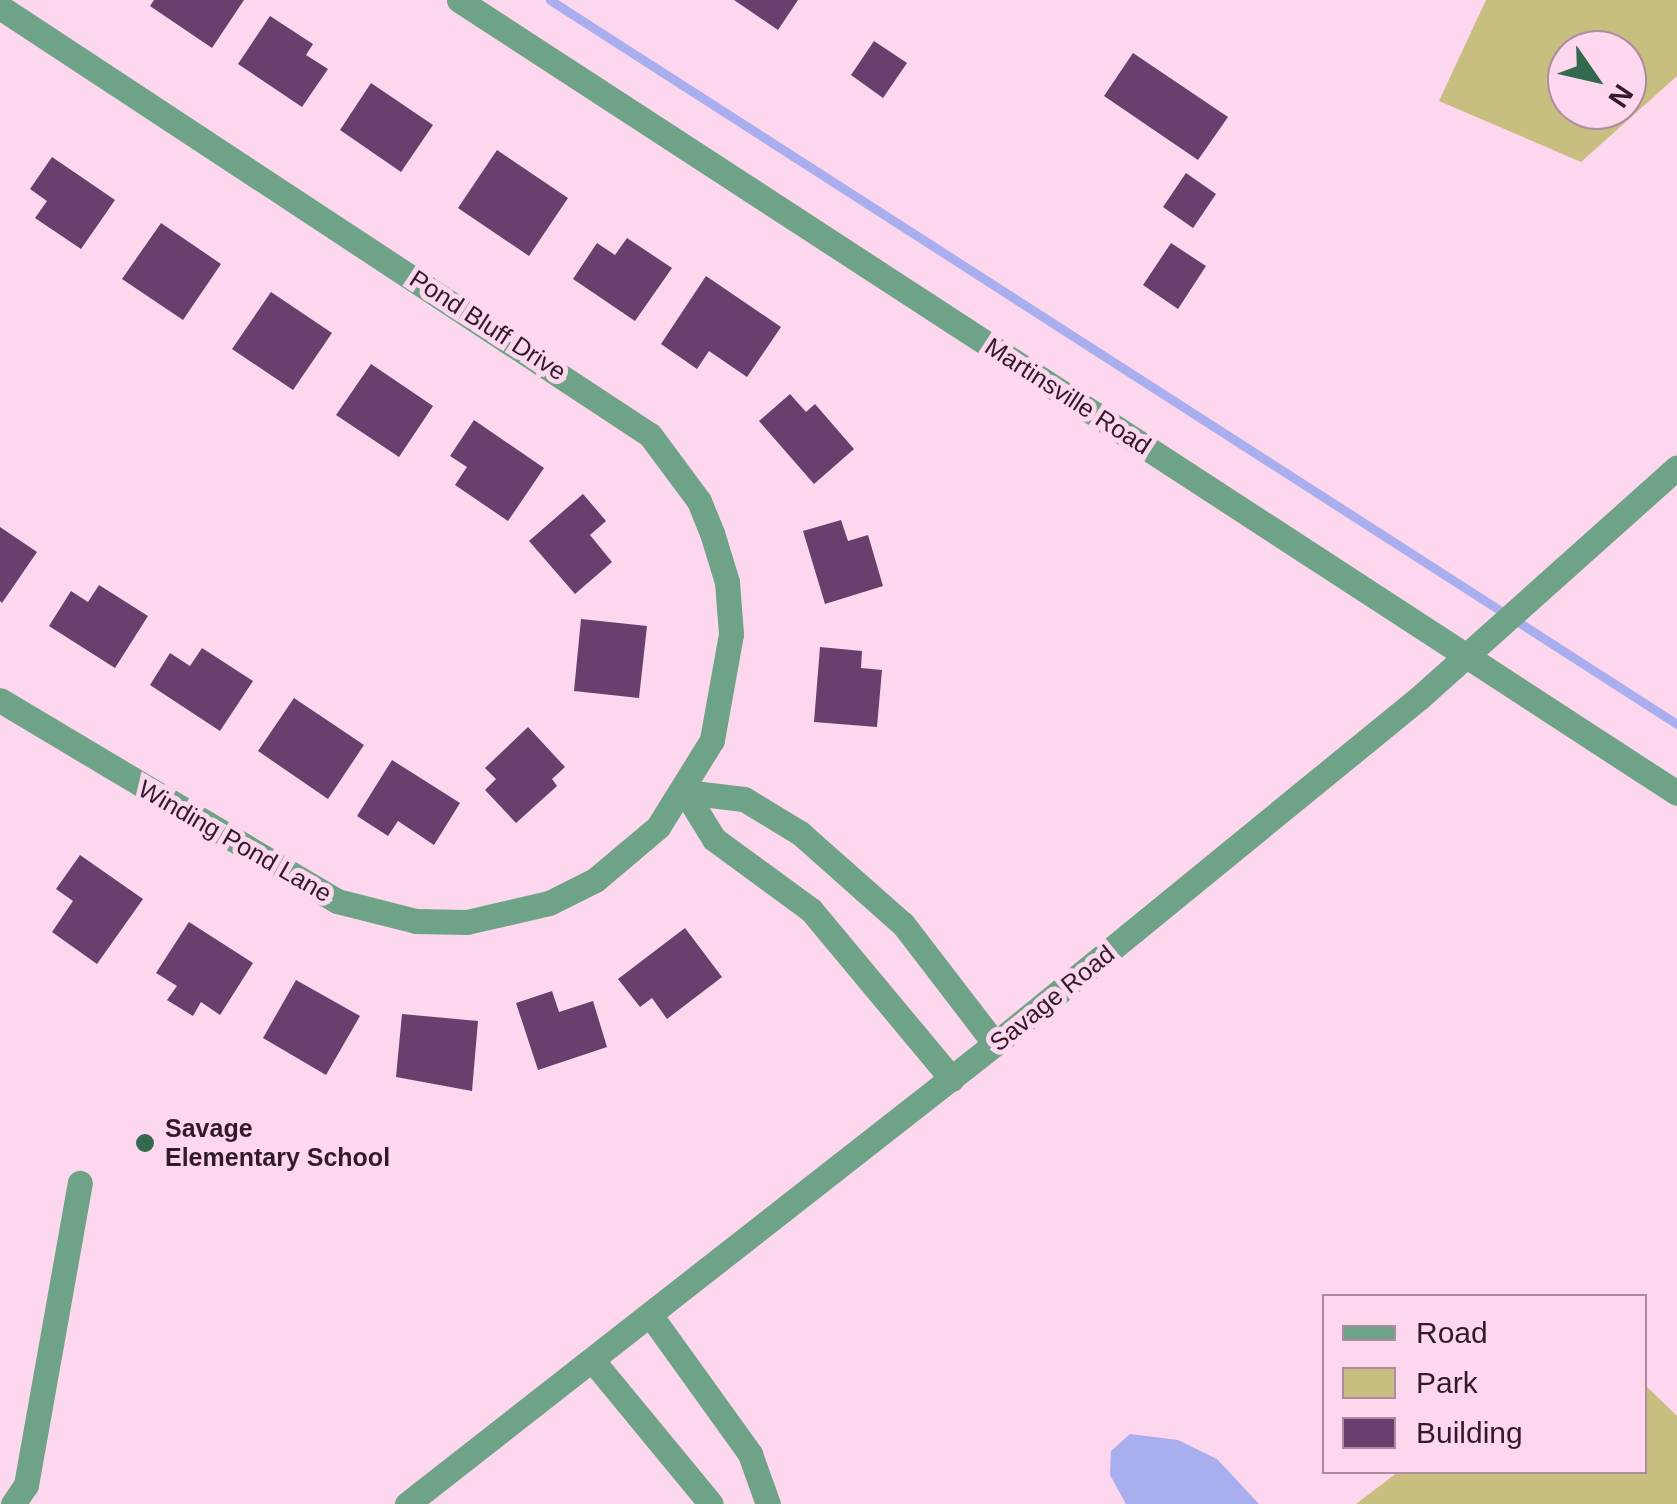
<!DOCTYPE html>
<style>
body{margin:0}
#map{position:relative;width:1677px;height:1504px;overflow:hidden;background:#fdd7ee;font-family:Helvetica,sans-serif}
div>[style]{position:absolute}
[style*='--x']{left:calc(var(--x)*1px);top:calc(var(--y)*1px);width:calc(var(--w)*1px);rotate:calc(var(--a)*1deg)}
.green>*{inset:0;background:#c8be80}
.water>*{inset:0;background:#a9aeef}
.stream>*{height:9px;margin:-4.5px;padding:0 4.5px;transform-origin:4.5px;border-radius:4.5px;background:#a9aeef}
.building>*{inset:0;background:#67406e}
.minor>*{height:25px;margin:-12.5px;padding:0 12.5px;transform-origin:12.5px;border-radius:12.5px;background:#6fa388}
.dots>*{width:28px;height:28px;translate:-50% -50%;box-sizing:border-box;border:5px solid #fdd7ee;border-radius:50%}
span{translate:-50% -50%;white-space:nowrap;text-align:center;line-height:1.15;-webkit-text-stroke:10px #fdd7ee;paint-order:stroke}
.street-label{font-size:25px;color:#311b2a}
.poi-label{font-size:25px;color:#311b2a;font-weight:700}
.left{translate:0 -50%;text-align:left}
.legend{position:absolute;left:1322px;top:1294px;width:325px;height:180px;box-sizing:border-box;background:#fdd7ee;border:2px solid #ab8ca0;margin:0;padding:12px 18px;list-style:none;font-size:30px;color:#311b2a}
.legend li{display:flex;align-items:center;gap:20px;height:50px}
.legend b{width:50px;border:2px solid #ab8ca0}
.north{position:absolute;left:1547px;top:30px;width:100px;height:100px;box-sizing:border-box;background:#fdd7ee;border:2px solid #ab8ca0;border-radius:50%;rotate:124deg;font-size:28px;font-weight:700;line-height:40px;text-align:center;color:#311b2a}
.north::after{content:'';display:block;margin:auto;width:35px;height:45px;background:#33694f;clip-path:polygon(50% 0,100% 100%,50% 72%,0 100%)}
</style>
<div id="map">
<div class="green">
<div style="clip-path:polygon(evenodd,1486px 0,1677px 0,1677px 76px,1581px 162px,1439px 101px,1486px 0,1567px 50px,1627px 50px,1627px 110px,1567px 110px,1567px 50px)"></div>
<div style="clip-path:polygon(1645px 1385px,1677px 1416px,1677px 1504px,1356px 1504px,1398px 1472px,1644px 1472px)"></div>
</div>
<div class="water">
<div style="clip-path:polygon(1130px 1434px,1178px 1440px,1217px 1459px,1259px 1504px,1126px 1504px,1110px 1475px,1111px 1451px)"></div>
</div>
<div class="stream">
<div style="--x:550;--y:0;--w:1340;--a:32.72"></div>
</div>
<div class="building">
<div style="clip-path:polygon(154px 0,244px 0,212px 48px,150px 6px)"></div>
<div style="clip-path:polygon(734px 0,798px 0,778px 30px)"></div>
<div style="clip-path:polygon(270px 16px,313px 44px,306px 55px,328px 69px,302px 107px,238px 64px)"></div>
<div style="clip-path:polygon(874px 41px,907px 63px,883px 98px,851px 75px)"></div>
<div style="clip-path:polygon(1133px 53px,1228px 117px,1198px 160px,1104px 96px)"></div>
<div style="clip-path:polygon(371px 83px,433px 125px,401px 172px,340px 130px)"></div>
<div style="clip-path:polygon(497px 150px,568px 198px,529px 256px,458px 208px)"></div>
<div style="clip-path:polygon(52px 157px,115px 200px,81px 249px,35px 218px,47px 201px,30px 189px)"></div>
<div style="clip-path:polygon(1186px 173px,1216px 194px,1193px 228px,1163px 207px)"></div>
<div style="clip-path:polygon(161px 223px,221px 264px,183px 320px,122px 279px)"></div>
<div style="clip-path:polygon(627px 238px,672px 268px,635px 321px,573px 279px,597px 243px,615px 255px)"></div>
<div style="clip-path:polygon(1171px 243px,1206px 266px,1178px 309px,1143px 285px)"></div>
<div style="clip-path:polygon(706px 276px,781px 327px,747px 377px,709px 351px,697px 369px,661px 344px)"></div>
<div style="clip-path:polygon(271px 292px,332px 333px,293px 390px,232px 349px)"></div>
<div style="clip-path:polygon(371px 364px,433px 406px,399px 457px,336px 415px)"></div>
<div style="clip-path:polygon(790px 394px,806px 412px,815px 404px,854px 449px,814px 484px,759px 421px)"></div>
<div style="clip-path:polygon(474px 420px,544px 468px,508px 521px,455px 485px,467px 467px,450px 456px)"></div>
<div style="clip-path:polygon(583px 494px,606px 521px,590px 535px,612px 562px,575px 594px,529px 541px)"></div>
<div style="clip-path:polygon(841px 520px,848px 541px,868px 535px,883px 586px,825px 604px,803px 531px)"></div>
<div style="clip-path:polygon(0 527px,37px 552px,2px 603px,0 601px)"></div>
<div style="clip-path:polygon(99px 585px,148px 616px,115px 668px,49px 626px,71px 591px,88px 602px)"></div>
<div style="clip-path:polygon(581px 619px,647px 626px,639px 698px,574px 691px)"></div>
<div style="clip-path:polygon(820px 647px,862px 651px,861px 668px,882px 670px,877px 727px,814px 722px)"></div>
<div style="clip-path:polygon(202px 648px,253px 681px,220px 731px,150px 685px,170px 653px,190px 666px)"></div>
<div style="clip-path:polygon(294px 698px,364px 745px,328px 799px,258px 751px)"></div>
<div style="clip-path:polygon(528px 727px,565px 767px,552px 779px,557px 786px,516px 823px,485px 790px,496px 779px,485px 768px)"></div>
<div style="clip-path:polygon(392px 760px,460px 803px,434px 845px,398px 821px,388px 836px,357px 816px)"></div>
<div style="clip-path:polygon(80px 855px,143px 899px,97px 964px,52px 932px,73px 901px,56px 889px)"></div>
<div style="clip-path:polygon(189px 922px,253px 963px,220px 1015px,201px 1002px,193px 1016px,167px 1000px,177px 986px,156px 973px)"></div>
<div style="clip-path:polygon(685px 928px,722px 977px,667px 1019px,652px 998px,640px 1007px,618px 979px)"></div>
<div style="clip-path:polygon(296px 980px,360px 1016px,326px 1075px,263px 1038px)"></div>
<div style="clip-path:polygon(552px 991px,559px 1012px,593px 1001px,607px 1047px,538px 1070px,516px 1003px)"></div>
<div style="clip-path:polygon(402px 1014px,478px 1021px,472px 1091px,396px 1077px)"></div>
</div>
<div class="minor">
<div style="--x:459;--y:0;--w:1453;--a:33.07"></div>
<div style="--x:0;--y:7;--w:778;--a:33.36"></div>
<div style="--x:650;--y:435;--w:82;--a:53.4"></div>
<div style="--x:699;--y:501;--w:35;--a:68"></div>
<div style="--x:712;--y:533;--w:51;--a:73"></div>
<div style="--x:727;--y:582;--w:52;--a:85.6"></div>
<div style="--x:731;--y:634;--w:108;--a:100.2"></div>
<div style="--x:712;--y:740;--w:102;--a:121.8"></div>
<div style="--x:658;--y:827;--w:82;--a:139.9"></div>
<div style="--x:595;--y:880;--w:51;--a:153.4"></div>
<div style="--x:549;--y:903;--w:84;--a:167"></div>
<div style="--x:467;--y:922;--w:51;--a:-178.9"></div>
<div style="--x:416;--y:921;--w:81;--a:-165.8"></div>
<div style="--x:337;--y:901;--w:392;--a:-149.2"></div>
<div style="--x:685;--y:792;--w:59;--a:6.8"></div>
<div style="--x:744;--y:799;--w:66;--a:31.3"></div>
<div style="--x:800;--y:833;--w:137;--a:41.5"></div>
<div style="--x:903;--y:924;--w:151;--a:52.5"></div>
<div style="--x:685;--y:792;--w:55;--a:58.3"></div>
<div style="--x:714;--y:839;--w:120;--a:36.2"></div>
<div style="--x:811;--y:910;--w:220;--a:50.2"></div>
<div style="--x:651;--y:1316;--w:170;--a:54.3"></div>
<div style="--x:750;--y:1454;--w:53;--a:70.2"></div>
<div style="--x:593;--y:1361;--w:185;--a:50.5"></div>
<div style="--x:13;--y:1504;--w:23;--a:-56"></div>
<div style="--x:26;--y:1485;--w:307;--a:-79.9"></div>
<div style="--x:407;--y:1504;--w:747;--a:-38.04"></div>
<div style="--x:995;--y:1044;--w:547;--a:-39.22"></div>
<div style="--x:1419;--y:698;--w:346;--a:-41.8"></div>
</div>
<div class="dots">
<div style="left:145px;top:1143px;background:#33694f"></div>
</div>
<div class="street-label">
<span style="left:488px;top:325px;rotate:33deg">Pond Bluff Drive</span>
<span style="left:1068px;top:396px;rotate:33deg">Martinsville Road</span>
<span style="left:235px;top:841px;rotate:30deg">Winding Pond Lane</span>
<span style="left:1052px;top:998px;rotate:-39deg">Savage Road</span>
</div>
<div class="poi-label">
<span class="left" style="left:165px;top:1143px">Savage<br>Elementary School</span>
</div>
<ul class="legend">
<li><b style="height:12px;background:#6fa388"></b>Road</li>
<li><b style="height:28px;background:#c8be80"></b>Park</li>
<li><b style="height:28px;background:#67406e"></b>Building</li>
</ul>
<div class="north">N</div>
</div>
